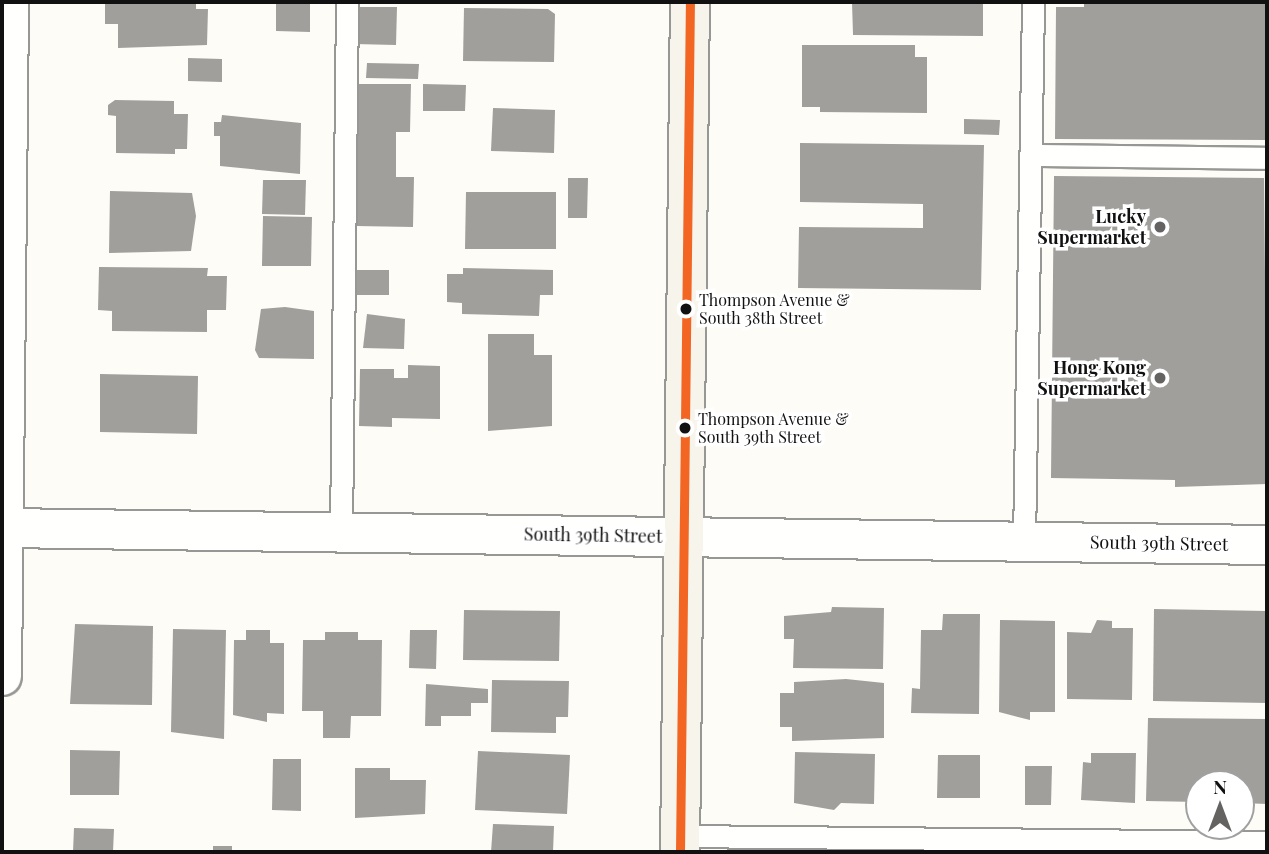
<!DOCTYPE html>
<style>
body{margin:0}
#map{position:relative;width:1269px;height:854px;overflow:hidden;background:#fdfcf7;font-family:"Playfair Display",serif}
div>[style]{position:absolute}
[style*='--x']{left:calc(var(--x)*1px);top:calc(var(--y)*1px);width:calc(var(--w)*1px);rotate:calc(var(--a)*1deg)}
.building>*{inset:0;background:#a19f9c}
.roads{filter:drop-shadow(2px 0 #979795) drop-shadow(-2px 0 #979795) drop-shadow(0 2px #979795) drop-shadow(0 -2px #979795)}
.service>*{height:21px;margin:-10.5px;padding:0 10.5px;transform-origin:10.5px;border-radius:10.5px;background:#fffffe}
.minor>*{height:38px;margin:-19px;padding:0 19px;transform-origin:19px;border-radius:19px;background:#fffffe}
.secondary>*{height:38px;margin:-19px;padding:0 19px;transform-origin:19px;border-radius:19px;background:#f6f4eb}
.bus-1>*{height:9px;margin:-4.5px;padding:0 4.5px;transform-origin:4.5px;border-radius:4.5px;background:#f26522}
.dots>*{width:19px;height:19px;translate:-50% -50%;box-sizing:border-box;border:4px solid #fff;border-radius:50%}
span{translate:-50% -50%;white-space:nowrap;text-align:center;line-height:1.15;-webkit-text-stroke:7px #fff;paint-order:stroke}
.bus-label{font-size:16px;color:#111}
.left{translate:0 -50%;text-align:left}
.poi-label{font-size:18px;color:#111;font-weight:700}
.right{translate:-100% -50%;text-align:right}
.street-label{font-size:18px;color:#111}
.frame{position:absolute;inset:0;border:4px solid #111;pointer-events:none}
.north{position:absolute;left:1185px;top:770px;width:70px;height:70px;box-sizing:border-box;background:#fff;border:2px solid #a0a0a0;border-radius:50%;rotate:0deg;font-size:19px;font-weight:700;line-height:28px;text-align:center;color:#111}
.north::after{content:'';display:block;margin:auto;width:24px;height:32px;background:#646362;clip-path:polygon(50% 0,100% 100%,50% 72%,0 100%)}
</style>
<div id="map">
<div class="building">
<div style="clip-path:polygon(105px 2px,196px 2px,196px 9px,208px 9px,207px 45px,118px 48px,118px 24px,105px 24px)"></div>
<div style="clip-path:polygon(276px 2px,310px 2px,310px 32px,276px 31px)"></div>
<div style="clip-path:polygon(852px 2px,983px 2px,983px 36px,853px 35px)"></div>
<div style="clip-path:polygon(1084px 2px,1267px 2px,1267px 140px,1055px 139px,1056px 7px,1084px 7px)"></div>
<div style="clip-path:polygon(355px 7px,397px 7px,396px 45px,354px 44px)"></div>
<div style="clip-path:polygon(464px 8px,548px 9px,555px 14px,554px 62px,463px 61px)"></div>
<div style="clip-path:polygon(802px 45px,915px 45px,915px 57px,927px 57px,927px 113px,820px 112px,820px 107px,802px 107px)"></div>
<div style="clip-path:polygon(188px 58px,222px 59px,222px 82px,188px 81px)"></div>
<div style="clip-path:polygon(367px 63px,419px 64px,418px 79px,366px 78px)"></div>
<div style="clip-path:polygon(354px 84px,411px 84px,410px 132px,396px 132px,396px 177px,414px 177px,413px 227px,356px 226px)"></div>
<div style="clip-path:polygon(423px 84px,466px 85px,465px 111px,423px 111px)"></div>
<div style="clip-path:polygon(115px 100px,174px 101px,174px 114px,188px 114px,187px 149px,175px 149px,175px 154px,116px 153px,116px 116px,108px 115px,108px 105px)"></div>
<div style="clip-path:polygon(493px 108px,555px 110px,554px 153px,491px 151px)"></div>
<div style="clip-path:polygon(222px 115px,301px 123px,300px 174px,220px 166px,220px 136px,214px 136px,214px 122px,221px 122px)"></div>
<div style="clip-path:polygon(964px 119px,1000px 120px,999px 135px,964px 134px)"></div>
<div style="clip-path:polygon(800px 143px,984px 145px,981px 290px,798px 288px,799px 227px,923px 228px,923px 204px,800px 202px)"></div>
<div style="clip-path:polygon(1264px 169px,1267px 484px,1175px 487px,1175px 480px,1051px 478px,1054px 176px,1264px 178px)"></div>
<div style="clip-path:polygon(568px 178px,588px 178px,587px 218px,568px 218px)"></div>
<div style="clip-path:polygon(263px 180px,306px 180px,305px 215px,262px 214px)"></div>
<div style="clip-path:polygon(110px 191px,192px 193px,196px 216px,191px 251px,109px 253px)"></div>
<div style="clip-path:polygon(466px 192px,556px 192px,556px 249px,465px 249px)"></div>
<div style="clip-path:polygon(263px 216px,312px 217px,311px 266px,262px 266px)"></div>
<div style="clip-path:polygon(99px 267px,208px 268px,207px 276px,227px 276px,226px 310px,207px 310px,207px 332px,112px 331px,112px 311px,98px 310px)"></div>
<div style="clip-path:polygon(463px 268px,553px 270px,553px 295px,540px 295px,539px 316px,462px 314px,462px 303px,447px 302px,447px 274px,463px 274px)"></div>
<div style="clip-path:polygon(356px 270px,389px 270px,389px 295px,356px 295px)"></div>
<div style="clip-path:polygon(285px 307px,314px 311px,314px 359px,259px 358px,255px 350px,261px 309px)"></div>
<div style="clip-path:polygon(367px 314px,405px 319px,404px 349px,363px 348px)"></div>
<div style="clip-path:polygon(488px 334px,534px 334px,534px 355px,552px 355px,552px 426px,488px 431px)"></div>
<div style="clip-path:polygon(408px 365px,440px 366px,440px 419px,392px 418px,392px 427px,359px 426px,360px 369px,394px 369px,394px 378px,408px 378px)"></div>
<div style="clip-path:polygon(100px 374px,198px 376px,197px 434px,100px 432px)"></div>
<div style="clip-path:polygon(832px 607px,884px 608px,883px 669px,793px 668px,794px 639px,784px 639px,784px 616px,831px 612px)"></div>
<div style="clip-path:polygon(1154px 609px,1267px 611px,1267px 703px,1153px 701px)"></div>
<div style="clip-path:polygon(464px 610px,560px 611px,559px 661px,463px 660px)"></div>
<div style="clip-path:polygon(943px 614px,980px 614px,979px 714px,911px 713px,912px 688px,920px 689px,921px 630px,942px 630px)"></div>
<div style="clip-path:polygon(1000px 620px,1055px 621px,1055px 712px,1030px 712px,1030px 720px,999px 712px)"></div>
<div style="clip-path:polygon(1097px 620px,1112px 621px,1112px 628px,1133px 628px,1132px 700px,1067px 699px,1067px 632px,1091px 633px)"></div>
<div style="clip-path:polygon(75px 624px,153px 626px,152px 705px,70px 704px)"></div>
<div style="clip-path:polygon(173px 629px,226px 630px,224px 739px,171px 732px)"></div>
<div style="clip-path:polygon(246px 630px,270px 630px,270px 643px,284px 643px,284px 714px,267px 713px,267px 722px,233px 715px,234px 640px,246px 640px)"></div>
<div style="clip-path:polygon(410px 630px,437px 630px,436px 669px,409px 668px)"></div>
<div style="clip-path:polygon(325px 632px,358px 632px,358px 640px,382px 640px,381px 716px,351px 716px,350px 738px,323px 738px,323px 711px,302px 711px,303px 640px,325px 640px)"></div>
<div style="clip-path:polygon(846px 679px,884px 683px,884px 738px,792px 741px,792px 727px,780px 727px,780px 693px,794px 693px,794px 682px)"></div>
<div style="clip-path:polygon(492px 680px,569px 681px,568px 717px,556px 717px,556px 733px,491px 732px)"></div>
<div style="clip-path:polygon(426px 684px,488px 689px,488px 703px,471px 703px,471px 716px,441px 716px,441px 726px,425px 726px)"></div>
<div style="clip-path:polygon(1148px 718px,1267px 719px,1267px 804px,1241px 803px,1241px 784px,1199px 784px,1199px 802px,1146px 801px)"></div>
<div style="clip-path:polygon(70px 750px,120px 751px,119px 795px,70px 795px)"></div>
<div style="clip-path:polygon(478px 751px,570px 755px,567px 814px,475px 810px)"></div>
<div style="clip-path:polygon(795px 752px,875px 754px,874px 804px,841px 803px,834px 810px,794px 803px)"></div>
<div style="clip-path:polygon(1091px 753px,1136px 753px,1135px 803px,1081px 800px,1083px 762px,1091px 763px)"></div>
<div style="clip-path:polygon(938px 755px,980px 755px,980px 798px,937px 798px)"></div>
<div style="clip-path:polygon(273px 759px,301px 759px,301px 811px,272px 810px)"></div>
<div style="clip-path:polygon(1025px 766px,1052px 766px,1051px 805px,1025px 805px)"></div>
<div style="clip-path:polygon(355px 768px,390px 768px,390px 780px,426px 780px,425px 814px,355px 818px)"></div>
<div style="clip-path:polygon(493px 824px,554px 826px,553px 852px,491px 852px)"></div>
<div style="clip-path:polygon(74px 828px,114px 829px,113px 852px,73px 852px)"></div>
<div style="clip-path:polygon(213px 846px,232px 846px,232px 852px,213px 852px)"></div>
</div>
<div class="roads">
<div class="service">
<div style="--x:1031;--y:155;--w:236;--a:0.7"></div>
<div style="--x:341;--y:532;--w:530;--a:-89.35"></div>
<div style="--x:1024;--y:541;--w:539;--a:-89.04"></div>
<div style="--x:680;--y:836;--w:587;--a:0.59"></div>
</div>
<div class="minor">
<div style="--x:2;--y:528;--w:1265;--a:0.77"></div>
<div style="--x:2;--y:676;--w:674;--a:-89.4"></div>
</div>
<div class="secondary">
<div style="--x:680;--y:852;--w:850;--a:-89.33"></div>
</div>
</div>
<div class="bus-1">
<div style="--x:680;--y:852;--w:850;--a:-89.33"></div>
</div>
<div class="dots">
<div style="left:1160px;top:227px;background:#646362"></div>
<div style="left:686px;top:309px;background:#111"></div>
<div style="left:1160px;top:378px;background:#646362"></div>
<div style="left:685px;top:428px;background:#111"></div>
</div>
<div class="bus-label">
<span class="left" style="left:699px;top:309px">Thompson Avenue &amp;<br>South 38th Street</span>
<span class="left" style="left:698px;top:428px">Thompson Avenue &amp;<br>South 39th Street</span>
</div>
<div class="poi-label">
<span class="right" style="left:1146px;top:227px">Lucky<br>Supermarket</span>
<span class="right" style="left:1146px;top:378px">Hong Kong<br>Supermarket</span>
</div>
<div class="street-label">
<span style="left:593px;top:535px;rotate:1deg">South 39th Street</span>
<span style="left:1159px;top:543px;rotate:1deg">South 39th Street</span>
</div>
<div class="frame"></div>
<div class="north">N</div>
</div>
